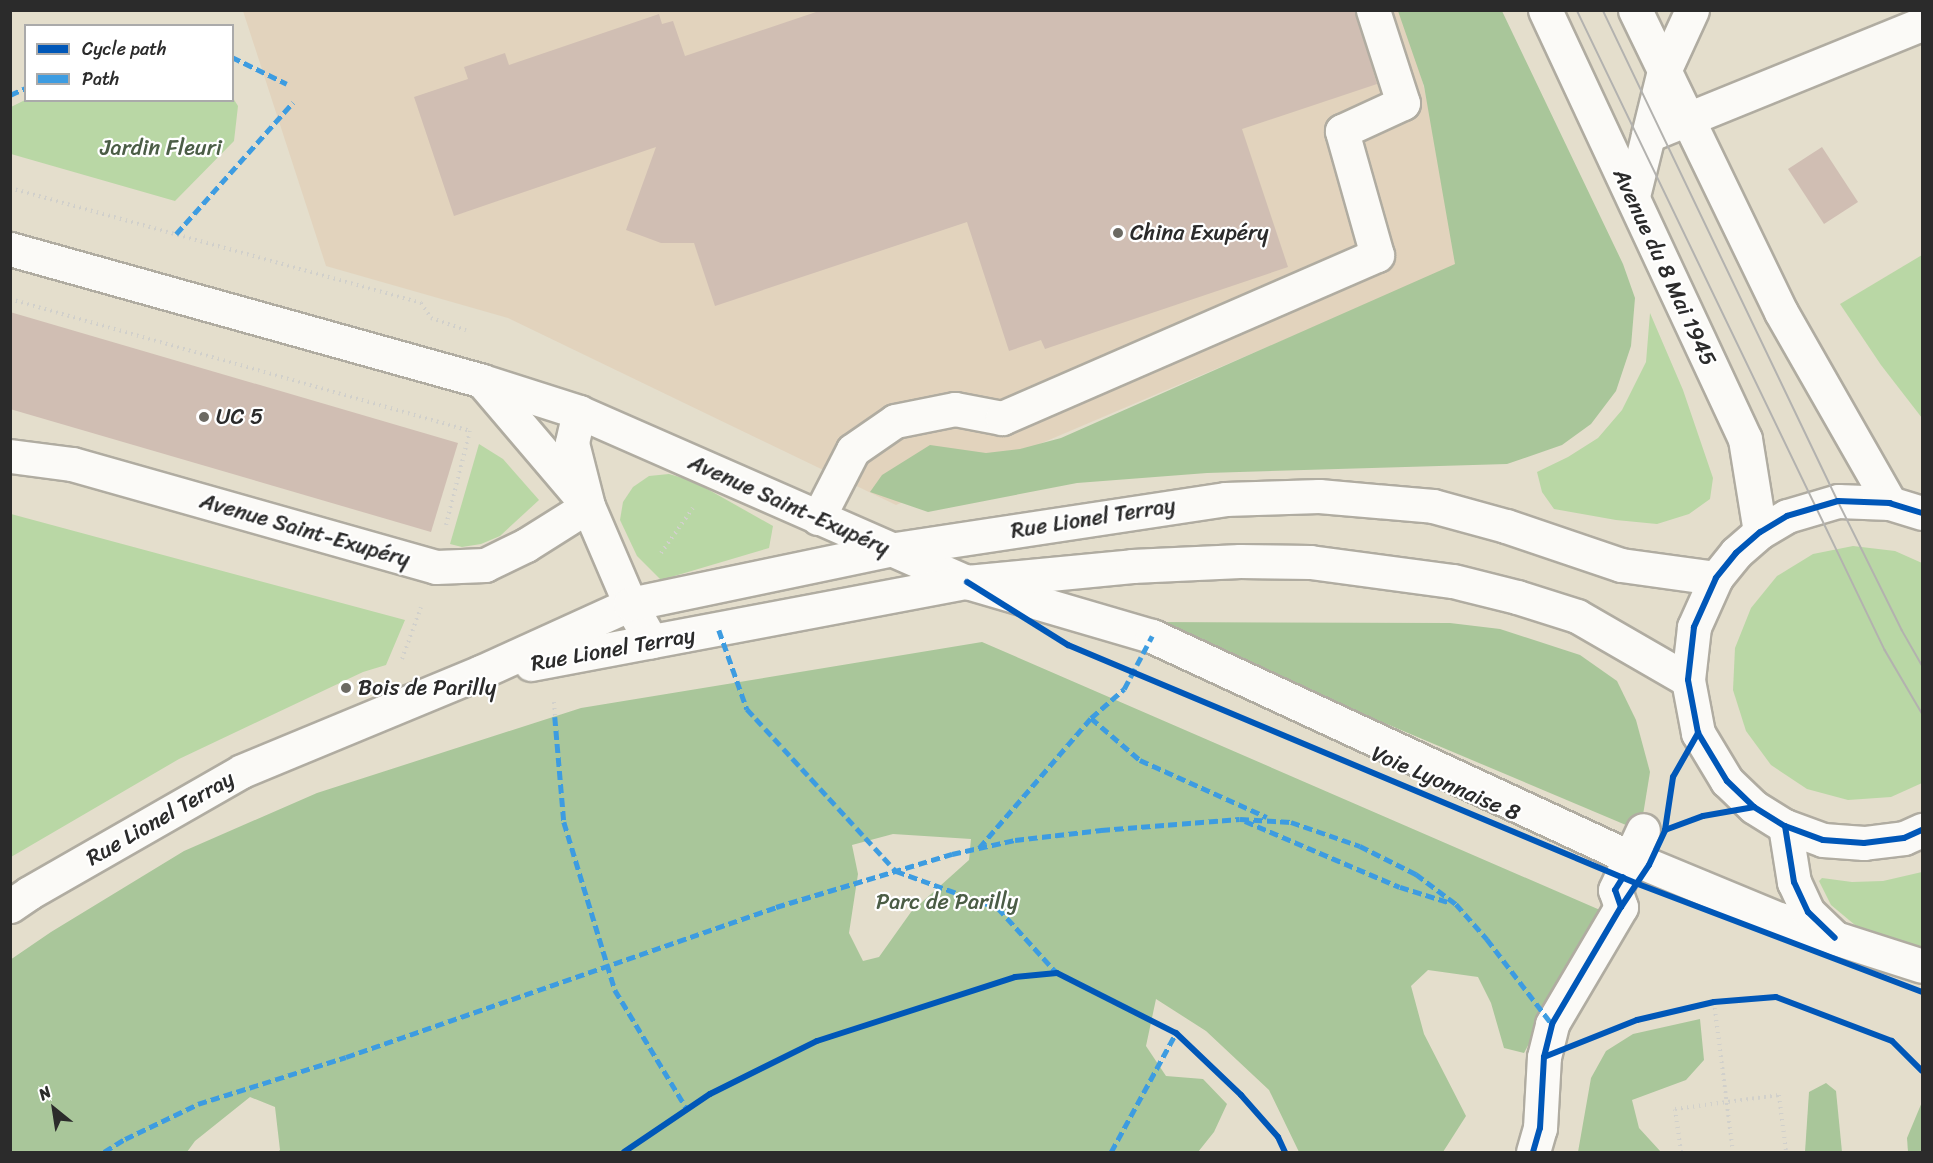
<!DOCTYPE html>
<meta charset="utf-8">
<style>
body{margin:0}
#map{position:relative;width:1933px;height:1163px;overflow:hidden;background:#e4decc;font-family:Sriracha,sans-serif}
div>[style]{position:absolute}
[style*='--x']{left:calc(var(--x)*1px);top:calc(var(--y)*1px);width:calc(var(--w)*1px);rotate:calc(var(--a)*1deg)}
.built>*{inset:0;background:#e2d3bd}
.green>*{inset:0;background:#b9d7a5}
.forest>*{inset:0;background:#a9c69a}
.building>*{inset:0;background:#d0beb3}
.path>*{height:4px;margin-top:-2px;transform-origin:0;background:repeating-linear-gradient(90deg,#d1d0cb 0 1.5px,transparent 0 6px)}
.roads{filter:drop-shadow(2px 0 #b0aca1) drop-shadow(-2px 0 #b0aca1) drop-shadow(0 2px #b0aca1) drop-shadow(0 -2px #b0aca1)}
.minor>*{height:33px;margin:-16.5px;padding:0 16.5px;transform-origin:16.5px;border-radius:16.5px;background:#fbfaf7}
.major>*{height:33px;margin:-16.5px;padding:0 16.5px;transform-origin:16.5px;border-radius:16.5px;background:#fbfaf7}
.highway>*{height:33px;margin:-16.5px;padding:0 16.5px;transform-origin:16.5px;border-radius:16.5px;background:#fbfaf7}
.tram>*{height:1.5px;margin:-0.75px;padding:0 0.75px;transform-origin:0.75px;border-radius:0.75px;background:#b3b2af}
.quiet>*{height:4.5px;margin-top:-2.25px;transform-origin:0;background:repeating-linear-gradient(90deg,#3d9ce1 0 9px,transparent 0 13.5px)}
.cycleway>*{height:6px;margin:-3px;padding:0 3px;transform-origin:3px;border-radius:3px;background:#0057b8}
.dots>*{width:16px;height:16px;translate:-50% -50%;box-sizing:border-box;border:3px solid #fff;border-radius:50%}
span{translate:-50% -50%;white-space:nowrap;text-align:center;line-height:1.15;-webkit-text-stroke:4.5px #fff;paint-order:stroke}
.park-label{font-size:22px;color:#4b5d46}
.poi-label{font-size:22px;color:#2b2b2b}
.left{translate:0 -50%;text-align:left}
.street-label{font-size:22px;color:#2b2b2b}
.frame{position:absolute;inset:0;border:12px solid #2b2b2b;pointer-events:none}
.legend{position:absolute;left:24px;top:24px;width:210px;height:78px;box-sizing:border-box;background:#fff;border:2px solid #aaa;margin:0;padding:8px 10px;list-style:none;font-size:18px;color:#2b2b2b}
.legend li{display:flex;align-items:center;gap:12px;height:30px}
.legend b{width:30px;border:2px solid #aaa}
.north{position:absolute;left:24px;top:1079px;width:60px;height:60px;-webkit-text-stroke:4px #fff;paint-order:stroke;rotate:330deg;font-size:16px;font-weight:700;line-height:24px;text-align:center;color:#2b2b2b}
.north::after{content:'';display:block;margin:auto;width:21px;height:27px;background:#2b2b2b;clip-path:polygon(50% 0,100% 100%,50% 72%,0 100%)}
</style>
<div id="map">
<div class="built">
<div style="clip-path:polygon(243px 11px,1406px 11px,1465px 263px,896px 505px,508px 318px,326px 266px)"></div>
</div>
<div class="green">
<div style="clip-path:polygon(233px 98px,238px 106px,234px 141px,175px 201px,11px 154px,11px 107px,25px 100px,232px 100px)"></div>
<div style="clip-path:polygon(1922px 255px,1922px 418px,1881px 365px,1840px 304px)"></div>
<div style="clip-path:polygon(1650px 313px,1683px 390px,1713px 478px,1710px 499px,1689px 514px,1657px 524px,1616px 520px,1554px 509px,1542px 492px,1537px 472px,1568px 457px,1598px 438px,1622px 410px,1646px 362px)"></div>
<div style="clip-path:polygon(479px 444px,503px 459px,539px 500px,500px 536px,481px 544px,462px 547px,450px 544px)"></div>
<div style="clip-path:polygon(669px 474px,693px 481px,773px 526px,769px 548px,661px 580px,637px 556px,620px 520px,623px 502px,633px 487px,649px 476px)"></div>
<div style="clip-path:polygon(10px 514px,11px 514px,405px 620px,386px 665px,363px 672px,179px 759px,11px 857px)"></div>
<div style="clip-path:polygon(1853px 546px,1895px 551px,1922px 563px,1922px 783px,1891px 797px,1848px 800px,1807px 789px,1771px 765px,1746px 731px,1733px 690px,1735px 648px,1751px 608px,1777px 576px,1813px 554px)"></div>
<div style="clip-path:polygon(1922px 872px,1922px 948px,1879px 936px,1855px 925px,1831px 905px,1819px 881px,1822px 878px,1852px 882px,1883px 881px)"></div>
</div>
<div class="forest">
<div style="clip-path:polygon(1398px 11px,1502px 11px,1623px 264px,1635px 298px,1631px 346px,1616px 391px,1591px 424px,1562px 445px,1507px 464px,1207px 473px,1077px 483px,928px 512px,870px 492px,882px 475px,930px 445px,986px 453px,1020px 449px,1061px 438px,1455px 264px,1424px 86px)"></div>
<div style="clip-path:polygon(1145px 622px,1450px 623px,1500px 629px,1580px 655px,1617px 681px,1636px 720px,1650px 772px,1643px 815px,1633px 828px)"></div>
<div style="clip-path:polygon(evenodd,982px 642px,1600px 910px,1524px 1053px,1504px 1048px,1491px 1003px,1478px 977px,1428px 970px,1411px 986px,1424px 1034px,1466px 1116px,1443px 1152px,1299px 1152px,1269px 1090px,1206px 1031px,1156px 999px,1146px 1046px,1166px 1076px,1203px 1079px,1227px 1104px,1214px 1132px,1198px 1152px,278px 1152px,280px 1150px,275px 1107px,250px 1097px,195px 1141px,187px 1152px,11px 1152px,10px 960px,51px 932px,184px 851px,317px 793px,581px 708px,982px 642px,893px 834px,971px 839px,969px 860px,911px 912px,879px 957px,863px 961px,849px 933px,858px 874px,852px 845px,893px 834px)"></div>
<div style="clip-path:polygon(1700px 1019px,1704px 1060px,1686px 1080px,1632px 1100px,1639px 1128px,1661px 1152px,1578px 1152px,1591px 1078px,1606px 1051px,1633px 1034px)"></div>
<div style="clip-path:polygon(1826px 1083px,1836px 1091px,1842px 1152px,1805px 1152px,1809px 1092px)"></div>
<div style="clip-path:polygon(1922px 1102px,1922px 1152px,1908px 1152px,1907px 1138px)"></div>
</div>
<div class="building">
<div style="clip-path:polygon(822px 10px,1355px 10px,1377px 84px,1242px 129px,1288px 267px,1045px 349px,1041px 340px,1009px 351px,967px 222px,715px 306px,694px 243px,661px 243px,626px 230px,656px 147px,454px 216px,414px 97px,468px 79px,464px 67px,505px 53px,509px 65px,659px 14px,662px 24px,673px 21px,685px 56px)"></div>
<div style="clip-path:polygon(1822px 147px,1858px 202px,1824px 224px,1788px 169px)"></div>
<div style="clip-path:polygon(10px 312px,458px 443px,431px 532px,10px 409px)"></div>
</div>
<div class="path">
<div style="--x:10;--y:188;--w:427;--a:15.6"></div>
<div style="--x:421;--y:303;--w:18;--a:56"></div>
<div style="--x:431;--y:318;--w:37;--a:19"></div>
<div style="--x:10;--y:299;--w:478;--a:16"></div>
<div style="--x:446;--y:525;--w:97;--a:-75.7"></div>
<div style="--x:661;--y:553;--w:55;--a:-54.6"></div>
<div style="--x:402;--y:659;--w:55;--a:-69.9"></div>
<div style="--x:554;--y:702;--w:15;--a:86"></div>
<div style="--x:1714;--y:1002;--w:151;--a:82.8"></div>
<div style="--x:1681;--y:1152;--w:43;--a:-97.9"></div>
<div style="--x:1675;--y:1109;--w:105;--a:-7.7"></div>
<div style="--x:1779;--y:1095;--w:57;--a:83"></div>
</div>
<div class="roads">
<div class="minor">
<div style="--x:1648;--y:135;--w:296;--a:-22.1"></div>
<div style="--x:10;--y:249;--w:490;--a:15.6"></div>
<div style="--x:482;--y:381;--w:102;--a:17.7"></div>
<div style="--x:579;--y:412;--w:424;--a:23.7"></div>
<div style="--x:967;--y:582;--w:193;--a:16.3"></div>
<div style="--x:1152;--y:636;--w:526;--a:24.86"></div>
<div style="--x:1629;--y:857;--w:162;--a:22.5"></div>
<div style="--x:1779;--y:919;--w:59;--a:18.7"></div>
<div style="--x:482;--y:381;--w:157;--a:49.6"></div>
<div style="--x:579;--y:412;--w:32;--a:103"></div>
<div style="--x:572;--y:443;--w:65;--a:75.7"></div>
<div style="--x:588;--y:506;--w:107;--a:66.8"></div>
<div style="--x:630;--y:604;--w:43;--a:60.4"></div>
<div style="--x:10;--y:456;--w:63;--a:7.4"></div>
<div style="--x:72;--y:464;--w:378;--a:15.8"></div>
<div style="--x:436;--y:567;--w:49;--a:-2.3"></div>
<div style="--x:485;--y:565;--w:46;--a:-26"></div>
<div style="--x:526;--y:545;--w:73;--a:-32.2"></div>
<div style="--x:818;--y:518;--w:76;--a:-62.8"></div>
<div style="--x:853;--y:450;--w:51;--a:-34.6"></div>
<div style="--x:895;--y:421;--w:61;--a:-11.3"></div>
<div style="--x:955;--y:409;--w:48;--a:10.8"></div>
<div style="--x:1002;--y:418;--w:409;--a:-23.5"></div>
<div style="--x:1377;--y:255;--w:129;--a:-105.8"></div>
<div style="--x:1342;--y:131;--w:67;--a:-24.7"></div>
<div style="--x:1403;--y:103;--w:98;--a:-107.9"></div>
<div style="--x:1533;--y:1152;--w:25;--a:-74"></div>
<div style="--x:1540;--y:1128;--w:71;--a:-86.8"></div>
<div style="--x:1544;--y:1057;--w:34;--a:-76"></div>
<div style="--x:1552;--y:1024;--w:136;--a:-59.5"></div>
<div style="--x:1621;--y:907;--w:18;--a:-109"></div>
<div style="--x:1615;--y:890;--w:66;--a:-65"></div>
</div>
<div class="major">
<div style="--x:1545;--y:10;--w:473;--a:65"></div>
<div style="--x:1745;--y:439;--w:94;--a:80.8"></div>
<div style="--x:1635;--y:10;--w:335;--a:64.2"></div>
<div style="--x:1781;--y:312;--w:220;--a:60.3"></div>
<div style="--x:1922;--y:513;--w:34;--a:-163"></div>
<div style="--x:1890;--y:503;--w:52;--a:-177.8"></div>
<div style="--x:1838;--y:501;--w:53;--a:163.6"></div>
<div style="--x:1787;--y:516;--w:31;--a:149"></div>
<div style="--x:1760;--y:532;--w:32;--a:139"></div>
<div style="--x:1736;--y:553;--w:32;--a:129"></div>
<div style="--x:1716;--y:578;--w:54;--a:114.2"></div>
<div style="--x:1694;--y:627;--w:53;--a:96.5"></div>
<div style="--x:1688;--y:680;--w:54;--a:79.3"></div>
<div style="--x:1698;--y:733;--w:56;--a:58.9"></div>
<div style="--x:1727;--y:781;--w:37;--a:44"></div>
<div style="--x:1754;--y:807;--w:36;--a:32"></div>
<div style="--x:1785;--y:826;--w:40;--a:20.2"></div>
<div style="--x:1823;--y:840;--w:41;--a:4.2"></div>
<div style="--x:1864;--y:843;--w:40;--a:-7.1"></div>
<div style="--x:1904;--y:838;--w:20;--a:-24"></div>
<div style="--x:531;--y:664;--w:444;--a:-10.7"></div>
<div style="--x:967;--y:582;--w:166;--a:-5.5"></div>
<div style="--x:1132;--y:566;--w:108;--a:-2.7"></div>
<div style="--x:1240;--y:561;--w:70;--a:0.8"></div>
<div style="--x:1310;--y:562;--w:144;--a:7.6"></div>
<div style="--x:1453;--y:581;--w:66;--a:14"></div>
<div style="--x:1517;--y:597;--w:63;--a:17.6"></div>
<div style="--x:1577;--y:616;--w:128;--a:30"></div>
<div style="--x:1785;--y:826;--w:57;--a:80.9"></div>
<div style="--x:1794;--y:882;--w:33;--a:65"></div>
<div style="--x:1808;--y:912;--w:37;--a:44"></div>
<div style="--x:1835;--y:938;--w:91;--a:17.8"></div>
<div style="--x:10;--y:906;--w:23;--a:-34"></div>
<div style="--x:29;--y:893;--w:245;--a:-29.8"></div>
<div style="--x:242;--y:771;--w:259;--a:-22.5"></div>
<div style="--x:481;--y:672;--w:164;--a:-24.5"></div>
<div style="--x:630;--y:604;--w:265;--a:-11.8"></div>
<div style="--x:889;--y:550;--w:340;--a:-8.6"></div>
<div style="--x:1225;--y:499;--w:94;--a:-1.8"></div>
<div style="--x:1319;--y:496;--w:114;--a:5"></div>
<div style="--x:1433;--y:506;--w:76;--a:15.3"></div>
<div style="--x:1506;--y:526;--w:121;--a:18.7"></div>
<div style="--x:1621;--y:565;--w:96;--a:7.8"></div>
</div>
<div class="highway">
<div style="--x:1633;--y:196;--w:129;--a:-76.1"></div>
<div style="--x:1664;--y:71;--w:67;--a:-65.3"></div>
</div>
</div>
<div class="tram">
<div style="--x:1577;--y:10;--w:710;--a:64.3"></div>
<div style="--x:1885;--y:650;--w:73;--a:59.6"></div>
<div style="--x:1603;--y:10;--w:544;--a:64.42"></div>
<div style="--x:1838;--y:501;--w:144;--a:63.6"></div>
<div style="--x:1902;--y:630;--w:40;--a:60.3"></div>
</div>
<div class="quiet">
<div style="--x:232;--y:57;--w:61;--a:26.1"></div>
<div style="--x:10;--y:95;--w:17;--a:-24"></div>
<div style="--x:176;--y:234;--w:176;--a:-48.4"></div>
<div style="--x:719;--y:630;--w:84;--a:70.5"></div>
<div style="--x:747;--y:709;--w:220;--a:47.4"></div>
<div style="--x:896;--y:871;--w:109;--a:19.9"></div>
<div style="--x:998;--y:908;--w:88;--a:47.8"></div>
<div style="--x:555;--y:717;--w:105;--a:85.1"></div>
<div style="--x:564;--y:822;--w:176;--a:73.1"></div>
<div style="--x:615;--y:990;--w:139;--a:58.8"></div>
<div style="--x:1091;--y:718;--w:65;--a:40.6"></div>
<div style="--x:1140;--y:760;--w:139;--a:24.2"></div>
<div style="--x:1245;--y:821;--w:168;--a:23.1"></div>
<div style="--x:1400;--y:887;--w:50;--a:17.4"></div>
<div style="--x:979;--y:848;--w:172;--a:-49.3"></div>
<div style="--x:1091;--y:718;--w:44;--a:-41.3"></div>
<div style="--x:1124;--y:689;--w:60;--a:-62.2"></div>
<div style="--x:104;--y:1152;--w:25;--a:-32"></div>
<div style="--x:125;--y:1139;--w:81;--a:-25.6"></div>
<div style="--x:198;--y:1104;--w:155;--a:-17.6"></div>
<div style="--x:346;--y:1057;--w:455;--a:-19.2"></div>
<div style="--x:776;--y:907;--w:184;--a:-16.8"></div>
<div style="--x:952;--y:854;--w:65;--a:-12.5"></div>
<div style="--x:1015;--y:840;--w:87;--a:-6.6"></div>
<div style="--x:1101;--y:830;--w:139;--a:-4.5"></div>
<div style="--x:1240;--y:819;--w:51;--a:3.4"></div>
<div style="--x:1291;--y:822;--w:73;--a:19.2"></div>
<div style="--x:1360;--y:846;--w:63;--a:26.6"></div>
<div style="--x:1416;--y:874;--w:50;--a:36.9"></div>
<div style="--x:1456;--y:904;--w:47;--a:48.5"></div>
<div style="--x:1487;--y:939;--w:107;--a:52.6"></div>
<div style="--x:1111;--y:1152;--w:136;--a:-61.4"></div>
</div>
<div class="cycleway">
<div style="--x:1922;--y:513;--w:34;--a:-163"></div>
<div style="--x:1890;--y:503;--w:52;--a:-177.8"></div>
<div style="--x:1838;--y:501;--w:53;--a:163.6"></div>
<div style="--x:1787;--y:516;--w:31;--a:149"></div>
<div style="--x:1760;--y:532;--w:32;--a:139"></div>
<div style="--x:1736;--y:553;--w:32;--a:129"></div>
<div style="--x:1716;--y:578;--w:54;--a:114.2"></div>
<div style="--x:1694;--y:627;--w:53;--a:96.5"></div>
<div style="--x:1688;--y:680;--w:54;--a:79.3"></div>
<div style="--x:1698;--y:733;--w:56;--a:58.9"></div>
<div style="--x:1727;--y:781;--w:37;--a:44"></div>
<div style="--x:1754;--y:807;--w:36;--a:32"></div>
<div style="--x:1785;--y:826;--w:40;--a:20.2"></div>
<div style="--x:1823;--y:840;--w:41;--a:4.2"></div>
<div style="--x:1864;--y:843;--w:40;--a:-7.1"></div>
<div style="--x:1904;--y:838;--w:20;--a:-24"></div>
<div style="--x:967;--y:582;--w:119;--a:32"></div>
<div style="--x:1068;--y:645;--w:618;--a:22.75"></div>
<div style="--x:1638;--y:884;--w:304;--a:20.8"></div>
<div style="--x:1785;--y:826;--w:57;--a:80.9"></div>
<div style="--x:1794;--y:882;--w:33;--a:65"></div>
<div style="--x:1808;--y:912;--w:37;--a:44"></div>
<div style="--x:1665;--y:830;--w:40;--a:-20.2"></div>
<div style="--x:1703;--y:816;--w:52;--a:-10"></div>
<div style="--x:1621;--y:907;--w:50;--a:-56.3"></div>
<div style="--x:1649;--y:865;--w:38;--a:-65"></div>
<div style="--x:1665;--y:830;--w:54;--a:-81.4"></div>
<div style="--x:1673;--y:777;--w:51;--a:-60.4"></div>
<div style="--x:1544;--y:1057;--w:100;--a:-21.7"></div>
<div style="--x:1637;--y:1020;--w:79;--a:-13.2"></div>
<div style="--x:1714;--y:1002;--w:62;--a:-4.6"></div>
<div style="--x:1776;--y:997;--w:124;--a:20.8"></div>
<div style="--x:1892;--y:1041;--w:42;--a:45"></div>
<div style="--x:624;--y:1152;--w:104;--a:-34"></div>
<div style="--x:710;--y:1094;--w:119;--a:-26.4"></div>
<div style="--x:817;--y:1041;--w:208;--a:-17.9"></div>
<div style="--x:1015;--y:977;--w:42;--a:-5.4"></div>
<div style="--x:1057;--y:973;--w:133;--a:26.8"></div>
<div style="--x:1176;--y:1033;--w:90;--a:43.6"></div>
<div style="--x:1241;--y:1095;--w:56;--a:48.6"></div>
<div style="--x:1278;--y:1137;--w:17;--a:65"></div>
<div style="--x:1533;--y:1152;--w:25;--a:-74"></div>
<div style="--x:1540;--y:1128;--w:71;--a:-86.8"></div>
<div style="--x:1544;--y:1057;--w:34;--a:-76"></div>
<div style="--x:1552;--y:1024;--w:136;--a:-59.5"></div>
<div style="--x:1621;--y:907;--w:18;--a:-109"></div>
<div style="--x:1615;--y:890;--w:15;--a:-58"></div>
</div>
<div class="dots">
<div style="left:1118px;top:233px;background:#6c6a63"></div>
<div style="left:204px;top:417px;background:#6c6a63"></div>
<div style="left:346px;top:688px;background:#6c6a63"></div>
</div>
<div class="park-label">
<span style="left:161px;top:148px">Jardin Fleuri</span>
<span style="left:947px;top:902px">Parc de Parilly</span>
</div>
<div class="poi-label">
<span class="left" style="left:1130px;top:233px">China Exupéry</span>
<span class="left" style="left:216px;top:417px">UC 5</span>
<span class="left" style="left:358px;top:688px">Bois de Parilly</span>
</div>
<div class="street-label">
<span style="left:1665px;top:267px;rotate:65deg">Avenue du 8 Mai 1945</span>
<span style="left:789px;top:505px;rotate:24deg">Avenue Saint-Exupéry</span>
<span style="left:1093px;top:518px;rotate:-9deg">Rue Lionel Terray</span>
<span style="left:305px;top:530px;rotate:16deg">Avenue Saint-Exupéry</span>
<span style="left:613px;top:649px;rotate:-10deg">Rue Lionel Terray</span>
<span style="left:1446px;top:783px;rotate:23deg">Voie Lyonnaise 8</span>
<span style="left:160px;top:818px;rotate:-30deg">Rue Lionel Terray</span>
</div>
<div class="frame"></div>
<ul class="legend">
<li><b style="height:8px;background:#0057b8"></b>Cycle path</li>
<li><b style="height:8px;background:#3d9ce1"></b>Path</li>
</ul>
<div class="north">N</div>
</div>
